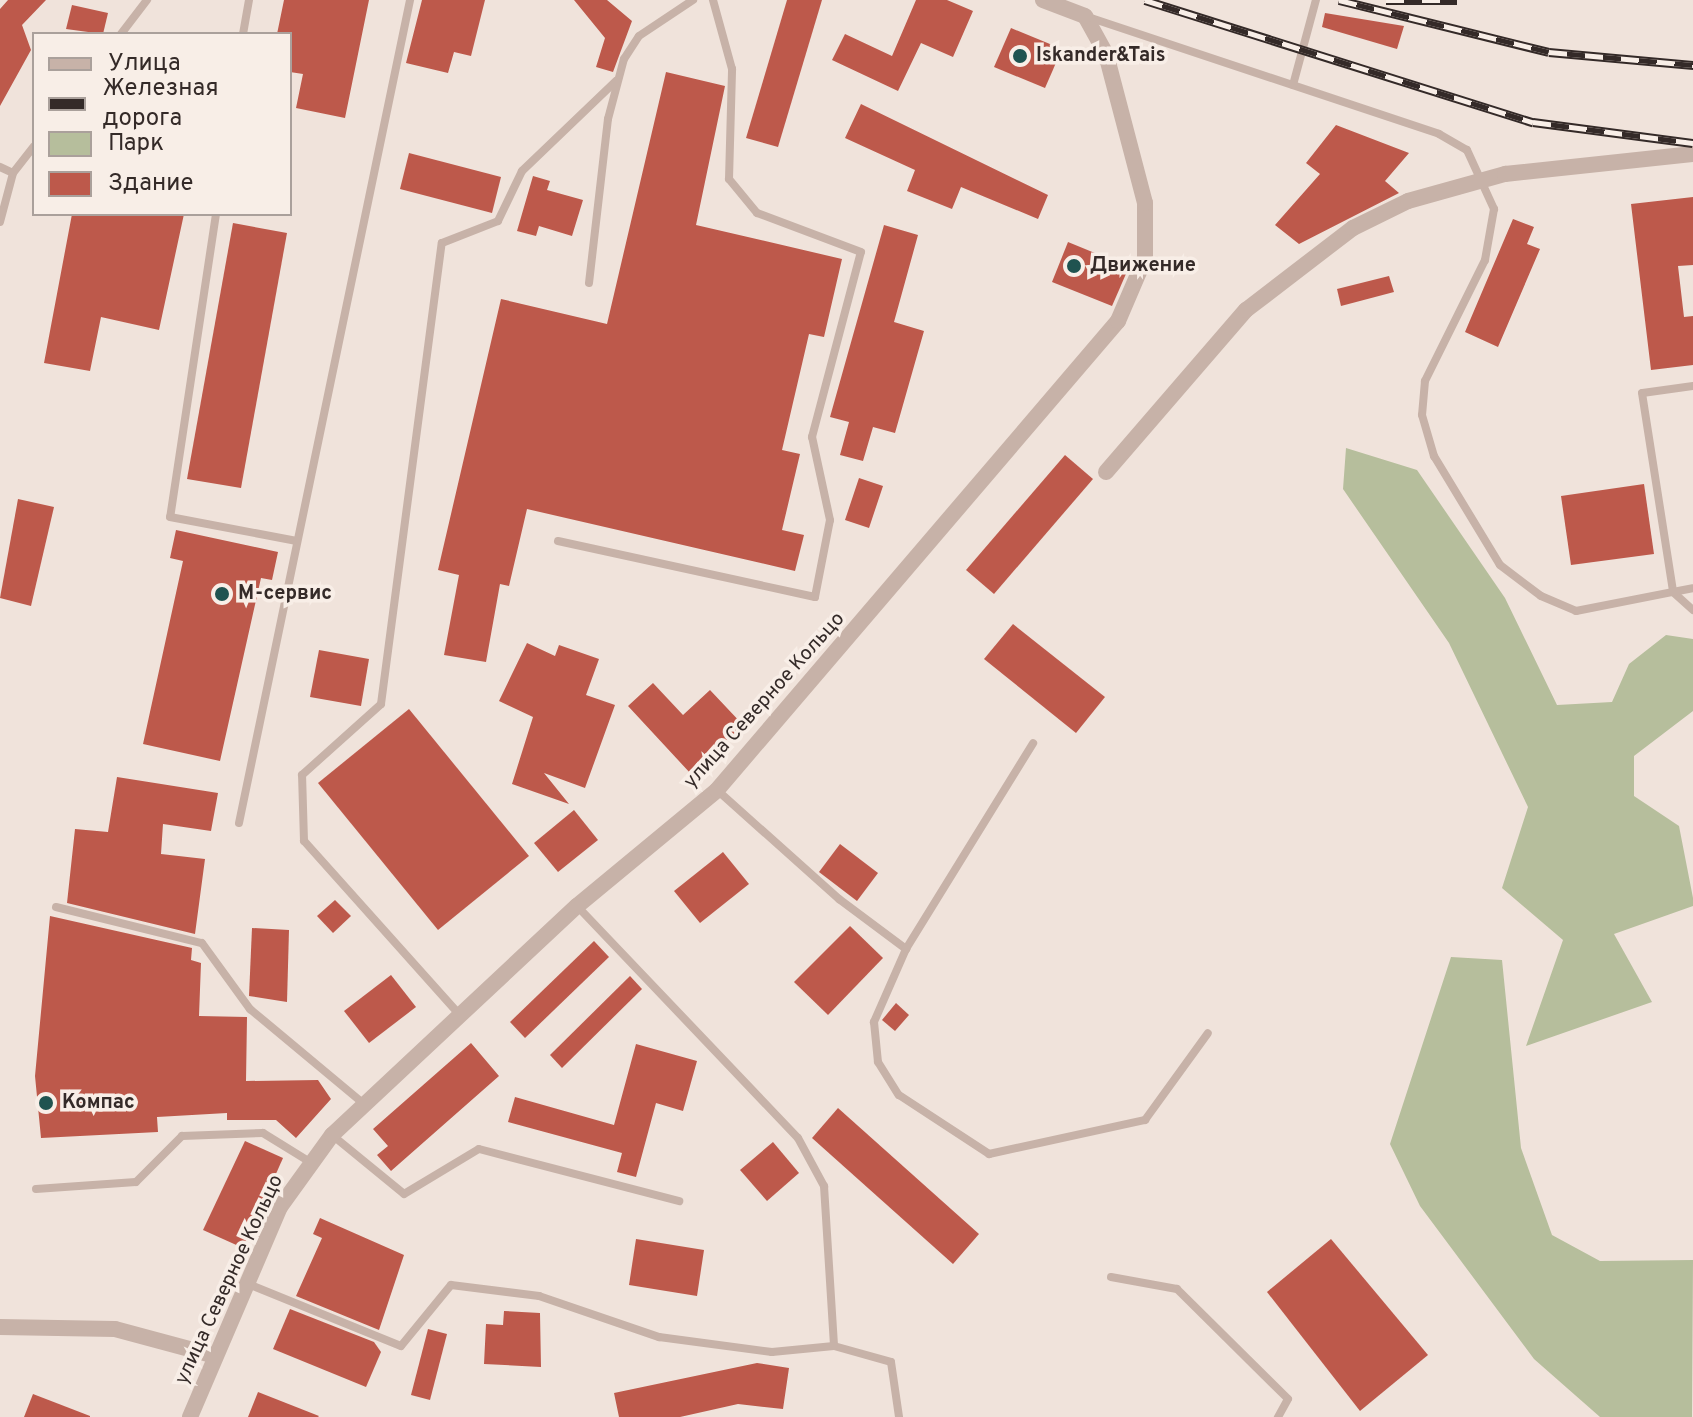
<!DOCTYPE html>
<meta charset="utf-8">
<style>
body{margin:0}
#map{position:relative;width:1693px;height:1417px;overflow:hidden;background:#f0e3db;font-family:Overpass,sans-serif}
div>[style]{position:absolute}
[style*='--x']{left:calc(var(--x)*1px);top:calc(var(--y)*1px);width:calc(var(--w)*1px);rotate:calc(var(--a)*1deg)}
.green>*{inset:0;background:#b6be9c}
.building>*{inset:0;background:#bd594b}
.service>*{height:8px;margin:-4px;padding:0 4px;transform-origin:4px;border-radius:4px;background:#c7b2a8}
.minor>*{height:16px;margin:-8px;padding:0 8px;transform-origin:8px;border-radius:8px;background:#c7b2a8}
.rail>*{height:9px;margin-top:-4.5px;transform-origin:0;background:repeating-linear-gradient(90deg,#f8eee7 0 18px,#342a28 0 36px);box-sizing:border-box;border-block:2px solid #342a28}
.dots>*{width:22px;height:22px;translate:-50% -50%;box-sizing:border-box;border:4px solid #f8eee7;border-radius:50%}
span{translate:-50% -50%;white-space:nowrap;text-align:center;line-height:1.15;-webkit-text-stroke:7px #f8eee7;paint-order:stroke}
.poi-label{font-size:20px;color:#342a28;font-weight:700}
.left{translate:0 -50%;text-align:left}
.street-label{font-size:20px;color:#342a28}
.legend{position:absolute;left:32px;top:32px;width:260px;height:184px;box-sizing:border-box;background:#f8eee7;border:2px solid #aaa09b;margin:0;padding:10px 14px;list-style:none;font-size:24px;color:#342a28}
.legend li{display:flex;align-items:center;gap:16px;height:40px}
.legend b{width:40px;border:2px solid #aaa09b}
</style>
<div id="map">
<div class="green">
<div style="clip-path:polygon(1346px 448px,1417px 470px,1505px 598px,1557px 705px,1612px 702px,1629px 664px,1666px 635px,1693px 639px,1693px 711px,1634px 756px,1634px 796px,1679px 826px,1693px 898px,1693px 906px,1614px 934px,1652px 1002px,1526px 1046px,1563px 940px,1502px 888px,1528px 807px,1449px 643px,1343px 489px)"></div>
<div style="clip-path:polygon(1451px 957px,1502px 960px,1521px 1148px,1552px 1235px,1600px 1261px,1693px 1260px,1692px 1417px,1600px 1417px,1534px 1359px,1420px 1206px,1390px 1144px)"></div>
</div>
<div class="building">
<div style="clip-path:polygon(8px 0,46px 0,22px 25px,31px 50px,0 106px,0 9px)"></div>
<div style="clip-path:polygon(284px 0,369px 0,345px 118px,296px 108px,303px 74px,290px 72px,290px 34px,277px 34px)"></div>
<div style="clip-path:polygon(422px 0,485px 0,471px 56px,454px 52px,448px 73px,406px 63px)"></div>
<div style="clip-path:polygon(574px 0,607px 0,632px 21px,613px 72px,596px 67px,605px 38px)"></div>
<div style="clip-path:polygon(787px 0,822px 0,778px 147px,746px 138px)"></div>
<div style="clip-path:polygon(916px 0,947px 0,973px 11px,953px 57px,921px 43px,898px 91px,832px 60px,845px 34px,892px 56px)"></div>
<div style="clip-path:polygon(72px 5px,108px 13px,103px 34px,66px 29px)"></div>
<div style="clip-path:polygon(1325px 13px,1404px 26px,1397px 49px,1322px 27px)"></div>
<div style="clip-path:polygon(1011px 28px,1062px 49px,1045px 88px,994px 67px)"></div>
<div style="clip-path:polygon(666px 72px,725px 86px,696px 225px,842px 259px,824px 337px,809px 334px,782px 450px,800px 454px,782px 530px,804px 535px,795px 571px,527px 509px,509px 586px,500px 584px,486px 662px,444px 655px,459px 575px,438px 570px,501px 299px,607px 324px)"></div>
<div style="clip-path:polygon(861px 104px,1048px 195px,1038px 219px,961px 187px,952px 209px,907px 191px,915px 170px,845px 138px)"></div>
<div style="clip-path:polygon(1336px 125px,1409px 153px,1385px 181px,1399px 193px,1299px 244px,1275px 225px,1320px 174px,1306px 163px)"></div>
<div style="clip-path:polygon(409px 153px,501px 177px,492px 213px,400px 189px)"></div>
<div style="clip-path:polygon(533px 176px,550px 181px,547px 190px,583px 200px,572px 236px,539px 226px,536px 236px,517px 231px)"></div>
<div style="clip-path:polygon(1693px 197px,1693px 265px,1678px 266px,1684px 317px,1693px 316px,1693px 365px,1651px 370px,1631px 204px)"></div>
<div style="clip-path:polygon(72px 214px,184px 214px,159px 330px,101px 317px,90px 371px,44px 363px)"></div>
<div style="clip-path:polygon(1513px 219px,1534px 227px,1527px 244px,1540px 249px,1498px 347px,1465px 332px)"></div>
<div style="clip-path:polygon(233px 223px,287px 233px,241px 488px,187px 479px)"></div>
<div style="clip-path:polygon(884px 225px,918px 235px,894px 322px,924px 331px,895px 433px,873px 427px,863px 461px,840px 455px,849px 422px,830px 417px)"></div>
<div style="clip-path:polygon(1068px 242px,1129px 267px,1112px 306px,1052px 282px)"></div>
<div style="clip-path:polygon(1389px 276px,1394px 292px,1341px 306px,1337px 289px)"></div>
<div style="clip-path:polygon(1065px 455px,1093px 479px,994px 594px,966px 570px)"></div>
<div style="clip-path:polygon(859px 478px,883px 486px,869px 528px,845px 520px)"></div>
<div style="clip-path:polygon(1644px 484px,1654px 554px,1571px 565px,1561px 496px)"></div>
<div style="clip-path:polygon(18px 499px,54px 507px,31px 606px,0 598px)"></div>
<div style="clip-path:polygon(176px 530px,278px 552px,272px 580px,261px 578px,220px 761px,143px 744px,183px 561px,170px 558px)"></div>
<div style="clip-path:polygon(1013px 624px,1105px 697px,1076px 733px,984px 659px)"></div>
<div style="clip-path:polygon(527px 643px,555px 656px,559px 645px,599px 659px,586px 695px,615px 705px,585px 788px,544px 773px,569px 804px,512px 784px,533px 717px,499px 701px)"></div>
<div style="clip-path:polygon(319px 650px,369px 659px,361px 706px,310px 697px)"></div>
<div style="clip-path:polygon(653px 683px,683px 715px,710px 690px,743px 725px,691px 774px,628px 706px)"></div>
<div style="clip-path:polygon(409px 709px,529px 856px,438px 930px,318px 783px)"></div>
<div style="clip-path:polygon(117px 777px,218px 793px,211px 831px,163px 824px,161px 854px,205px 859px,195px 934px,67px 903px,75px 829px,108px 832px)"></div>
<div style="clip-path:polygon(574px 810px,598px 840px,558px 872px,534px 843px)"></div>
<div style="clip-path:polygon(840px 844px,878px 873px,857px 901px,819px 872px)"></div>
<div style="clip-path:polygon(723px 852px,749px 884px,700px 923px,674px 891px)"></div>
<div style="clip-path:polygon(335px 900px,351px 916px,333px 933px,317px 916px)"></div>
<div style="clip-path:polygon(50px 916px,192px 948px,191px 960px,201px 963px,199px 1016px,247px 1017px,246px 1081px,318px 1080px,331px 1099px,296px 1138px,276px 1120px,227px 1120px,227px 1113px,157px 1117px,158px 1132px,41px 1138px,35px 1076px)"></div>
<div style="clip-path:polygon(850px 926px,883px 958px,828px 1015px,794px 982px)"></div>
<div style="clip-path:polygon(252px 928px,289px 930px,287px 1002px,249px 996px)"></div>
<div style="clip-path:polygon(594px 941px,609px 957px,525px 1038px,510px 1022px)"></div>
<div style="clip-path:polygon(391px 975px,416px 1007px,369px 1043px,344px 1011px)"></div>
<div style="clip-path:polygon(630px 976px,642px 989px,562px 1068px,550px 1055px)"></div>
<div style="clip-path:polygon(896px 1003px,909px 1015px,895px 1031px,882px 1020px)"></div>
<div style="clip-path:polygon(471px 1043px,499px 1076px,391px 1171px,377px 1155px,388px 1146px,373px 1129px)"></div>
<div style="clip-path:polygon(636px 1044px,697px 1061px,683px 1111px,656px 1103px,636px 1177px,617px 1172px,622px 1153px,508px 1122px,515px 1097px,614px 1125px)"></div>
<div style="clip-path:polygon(838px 1108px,979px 1234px,953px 1264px,812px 1138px)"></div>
<div style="clip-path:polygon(245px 1141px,283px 1158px,243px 1248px,203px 1230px)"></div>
<div style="clip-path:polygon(773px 1142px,799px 1173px,767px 1201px,740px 1170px)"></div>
<div style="clip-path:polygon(320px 1218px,404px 1255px,379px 1330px,296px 1296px,322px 1238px,313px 1234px)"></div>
<div style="clip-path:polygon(636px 1239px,704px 1250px,697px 1296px,629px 1285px)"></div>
<div style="clip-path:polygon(1331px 1239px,1428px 1355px,1360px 1411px,1267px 1292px)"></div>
<div style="clip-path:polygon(290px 1309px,374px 1342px,381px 1352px,366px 1387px,273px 1349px)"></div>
<div style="clip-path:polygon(504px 1311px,540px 1313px,541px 1367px,484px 1364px,486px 1324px,503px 1325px)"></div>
<div style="clip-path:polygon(428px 1329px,447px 1334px,430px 1400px,411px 1395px)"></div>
<div style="clip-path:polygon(757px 1363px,789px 1368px,783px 1409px,738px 1404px,680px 1417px,619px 1417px,614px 1393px)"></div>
<div style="clip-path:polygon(258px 1392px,319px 1416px,318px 1417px,248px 1417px)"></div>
<div style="clip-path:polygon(33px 1394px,90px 1416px,90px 1417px,24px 1417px)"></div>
</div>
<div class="service">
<div style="--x:1085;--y:16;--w:373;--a:18.4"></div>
<div style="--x:1439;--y:134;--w:32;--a:30"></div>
<div style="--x:1467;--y:150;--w:65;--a:65.4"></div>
<div style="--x:1494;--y:209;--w:52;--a:100"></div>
<div style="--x:1485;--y:260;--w:135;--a:116.4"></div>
<div style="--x:1425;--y:381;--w:34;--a:95"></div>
<div style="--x:1422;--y:415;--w:43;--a:73.7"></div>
<div style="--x:1434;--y:456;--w:127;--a:58.8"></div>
<div style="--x:1500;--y:565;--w:51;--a:37.1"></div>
<div style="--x:1541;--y:596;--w:38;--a:23"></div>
<div style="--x:1576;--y:611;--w:99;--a:-11.1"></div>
<div style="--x:1673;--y:592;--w:27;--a:42"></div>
<div style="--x:121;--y:34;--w:43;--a:-52.6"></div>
<div style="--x:243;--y:34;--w:35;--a:-80"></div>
<div style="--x:1293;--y:85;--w:88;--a:-74.9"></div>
<div style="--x:0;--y:167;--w:14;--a:25"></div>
<div style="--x:216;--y:214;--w:306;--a:98.6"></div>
<div style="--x:170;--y:517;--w:129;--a:10.7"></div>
<div style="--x:0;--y:222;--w:51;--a:-75.1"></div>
<div style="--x:13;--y:173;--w:34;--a:-52"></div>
<div style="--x:589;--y:283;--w:165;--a:-83.4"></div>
<div style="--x:608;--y:119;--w:62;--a:-75.1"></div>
<div style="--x:624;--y:59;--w:27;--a:-57"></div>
<div style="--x:639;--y:36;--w:65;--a:-33.7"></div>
<div style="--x:1693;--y:386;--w:51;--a:172.2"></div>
<div style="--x:1642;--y:393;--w:201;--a:81.1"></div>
<div style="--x:1673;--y:592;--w:20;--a:-11"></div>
<div style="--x:558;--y:541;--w:263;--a:12.3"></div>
<div style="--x:815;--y:597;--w:78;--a:-79"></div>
<div style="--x:830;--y:520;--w:85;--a:-102.2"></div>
<div style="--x:812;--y:437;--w:191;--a:-75.2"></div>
<div style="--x:861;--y:252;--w:111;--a:-159.4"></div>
<div style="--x:757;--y:213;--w:44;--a:-129.5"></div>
<div style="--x:729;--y:179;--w:110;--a:-88.4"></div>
<div style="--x:732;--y:69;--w:72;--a:-105.4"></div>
<div style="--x:717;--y:790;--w:164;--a:41.8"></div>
<div style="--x:839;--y:899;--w:84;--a:36.7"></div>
<div style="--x:906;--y:949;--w:80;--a:113.7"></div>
<div style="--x:874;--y:1022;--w:40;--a:84.3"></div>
<div style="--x:878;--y:1062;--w:39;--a:58"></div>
<div style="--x:899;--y:1095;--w:108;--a:33.2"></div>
<div style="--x:989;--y:1154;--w:160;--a:-12.3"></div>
<div style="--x:1145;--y:1120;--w:107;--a:-54.1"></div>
<div style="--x:239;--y:823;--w:841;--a:-78.26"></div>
<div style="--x:577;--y:906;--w:320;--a:46.4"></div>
<div style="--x:798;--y:1138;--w:55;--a:61.6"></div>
<div style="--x:824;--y:1186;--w:160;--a:86.4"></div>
<div style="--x:834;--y:1346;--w:59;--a:15.7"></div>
<div style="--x:891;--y:1362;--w:56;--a:81.7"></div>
<div style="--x:56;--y:907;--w:150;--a:13.9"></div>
<div style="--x:202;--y:943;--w:82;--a:54"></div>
<div style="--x:250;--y:1009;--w:148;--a:39.8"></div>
<div style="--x:906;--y:949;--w:242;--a:-58.3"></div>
<div style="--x:458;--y:1013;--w:231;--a:-131.8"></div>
<div style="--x:304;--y:841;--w:66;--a:-91.7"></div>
<div style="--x:302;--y:775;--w:106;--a:-41.9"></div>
<div style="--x:381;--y:704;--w:465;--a:-82.5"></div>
<div style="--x:442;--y:243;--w:60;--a:-21.4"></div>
<div style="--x:498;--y:221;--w:55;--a:-64.4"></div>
<div style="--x:522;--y:171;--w:130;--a:-43.8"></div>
<div style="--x:332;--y:1135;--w:93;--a:39.3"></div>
<div style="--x:404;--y:1194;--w:87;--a:-31"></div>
<div style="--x:479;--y:1149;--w:207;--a:14.6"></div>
<div style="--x:36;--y:1189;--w:100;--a:-4"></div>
<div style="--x:136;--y:1182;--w:65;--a:-45"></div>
<div style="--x:182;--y:1136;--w:81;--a:-2.1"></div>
<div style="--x:263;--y:1133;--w:55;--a:31.7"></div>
<div style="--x:1111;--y:1277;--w:67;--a:10.3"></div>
<div style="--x:1177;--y:1289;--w:156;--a:44.7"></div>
<div style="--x:1288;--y:1399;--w:21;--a:119"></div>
<div style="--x:248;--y:1284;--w:165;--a:22.1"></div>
<div style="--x:401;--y:1346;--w:79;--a:-50.7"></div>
<div style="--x:451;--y:1285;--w:89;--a:7.1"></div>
<div style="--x:539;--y:1296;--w:127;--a:18.9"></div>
<div style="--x:659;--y:1337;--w:114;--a:7.6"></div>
<div style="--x:772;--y:1352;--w:62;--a:-5.5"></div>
</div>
<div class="minor">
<div style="--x:1106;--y:472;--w:214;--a:-49.2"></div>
<div style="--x:1246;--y:310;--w:135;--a:-37.5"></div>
<div style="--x:1353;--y:228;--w:61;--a:-26.1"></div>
<div style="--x:1408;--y:201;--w:101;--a:-15.6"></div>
<div style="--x:1505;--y:174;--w:189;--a:-6.1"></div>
<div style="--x:0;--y:1327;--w:115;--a:1"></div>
<div style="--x:115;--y:1329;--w:104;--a:15.1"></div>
<div style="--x:190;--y:1417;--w:228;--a:-66.8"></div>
<div style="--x:280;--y:1207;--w:89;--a:-54.2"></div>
<div style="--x:332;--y:1135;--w:335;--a:-43.1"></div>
<div style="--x:577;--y:906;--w:182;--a:-39.6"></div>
<div style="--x:717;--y:790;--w:617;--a:-49.47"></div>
<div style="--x:1118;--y:321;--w:69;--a:-66.8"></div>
<div style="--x:1145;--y:258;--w:55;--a:-90"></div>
<div style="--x:1145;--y:203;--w:154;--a:-104.7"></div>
<div style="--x:1106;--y:54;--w:43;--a:-118.9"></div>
<div style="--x:1085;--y:16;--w:45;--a:-159.1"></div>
</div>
<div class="rail">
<div style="--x:1145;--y:0;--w:407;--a:17.5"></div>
<div style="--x:1533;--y:122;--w:161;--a:7.5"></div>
<div style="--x:1339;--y:0;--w:216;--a:13.9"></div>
<div style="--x:1549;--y:52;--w:145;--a:5.2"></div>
<div style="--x:1386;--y:0;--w:71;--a:0"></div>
</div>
<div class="dots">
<div style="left:1020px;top:56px;background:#205350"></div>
<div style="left:1074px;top:266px;background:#205350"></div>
<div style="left:222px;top:594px;background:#205350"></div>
<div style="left:46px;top:1103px;background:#205350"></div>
</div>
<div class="poi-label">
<span class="left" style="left:1036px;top:56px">Iskander&amp;Tais</span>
<span class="left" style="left:1090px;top:266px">Движение</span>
<span class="left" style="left:238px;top:594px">М-сервис</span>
<span class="left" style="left:62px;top:1103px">Компас</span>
</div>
<div class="street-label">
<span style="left:765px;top:701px;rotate:-48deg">улица Северное Кольцо</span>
<span style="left:230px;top:1280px;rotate:-65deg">улица Северное Кольцо</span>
</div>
<ul class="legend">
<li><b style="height:10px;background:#c7b2a8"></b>Улица</li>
<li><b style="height:10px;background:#342a28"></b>Железная дорога</li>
<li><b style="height:22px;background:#b6be9c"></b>Парк</li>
<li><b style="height:22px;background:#bd594b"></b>Здание</li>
</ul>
</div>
